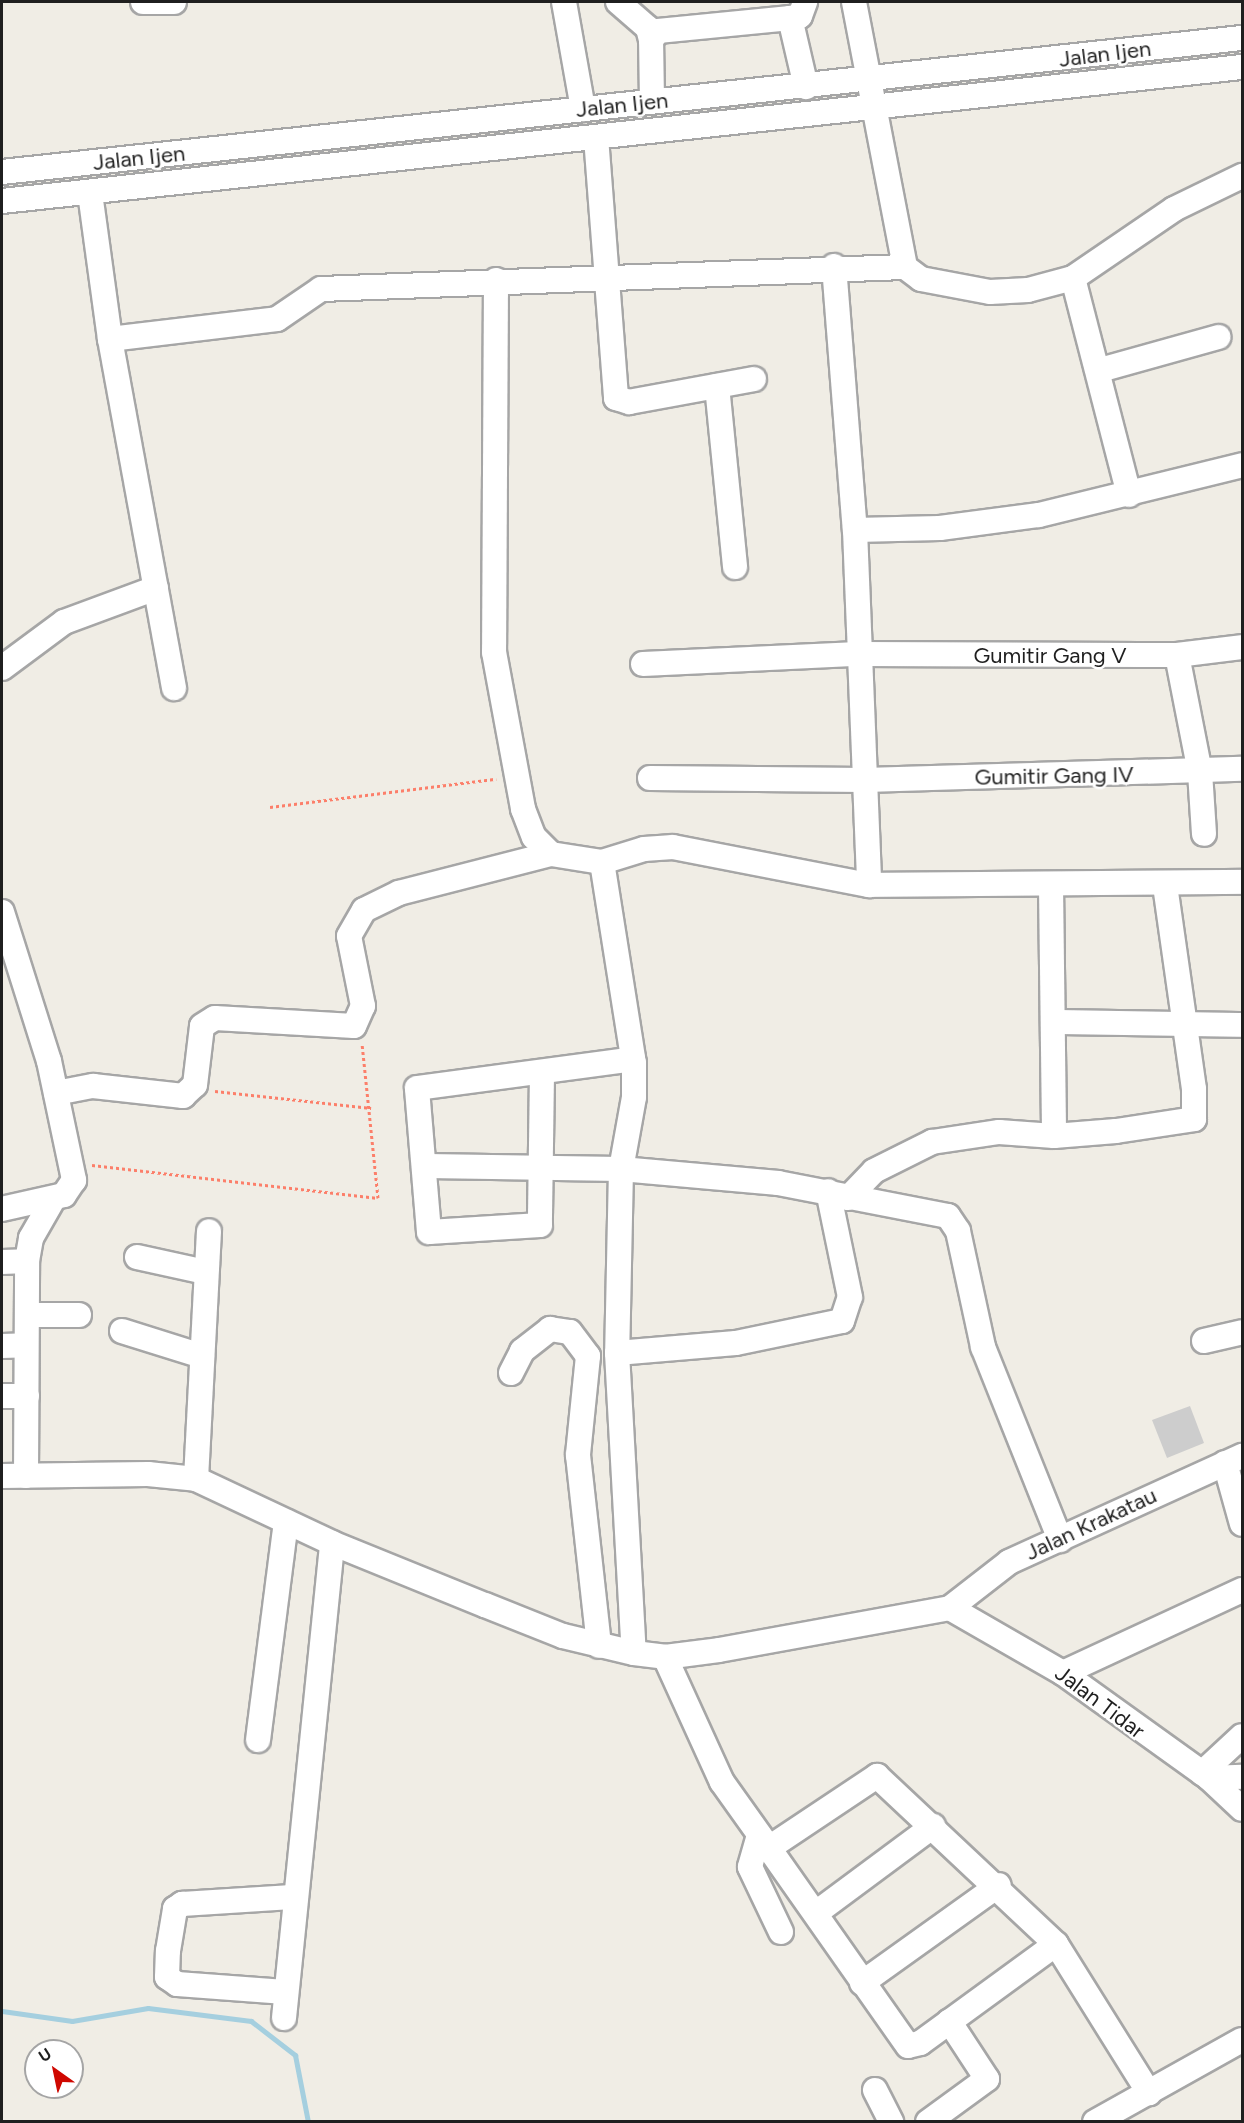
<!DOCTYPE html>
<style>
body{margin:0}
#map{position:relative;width:1244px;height:2123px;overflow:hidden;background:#f0ede5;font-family:Figtree,sans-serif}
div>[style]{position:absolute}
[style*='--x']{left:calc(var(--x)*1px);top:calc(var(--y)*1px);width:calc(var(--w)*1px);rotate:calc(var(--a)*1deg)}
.religious>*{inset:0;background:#cdcdcd}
.stream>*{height:5px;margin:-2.5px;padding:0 2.5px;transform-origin:2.5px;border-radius:2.5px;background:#a5cfdf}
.path>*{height:3px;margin-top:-1.5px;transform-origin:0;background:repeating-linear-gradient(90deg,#fc7f6a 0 3px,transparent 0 6px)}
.roads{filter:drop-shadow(2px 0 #a6a6a6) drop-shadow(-2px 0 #a6a6a6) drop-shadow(0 2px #a6a6a6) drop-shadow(0 -2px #a6a6a6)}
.minor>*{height:24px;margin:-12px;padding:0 12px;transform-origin:12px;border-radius:12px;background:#fff}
span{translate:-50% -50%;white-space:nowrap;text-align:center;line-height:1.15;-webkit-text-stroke:5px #fff;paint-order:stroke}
.street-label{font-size:22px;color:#1f1f1f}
.frame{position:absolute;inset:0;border:3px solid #1f1f1f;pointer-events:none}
.north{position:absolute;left:24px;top:2039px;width:60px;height:60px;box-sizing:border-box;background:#fff;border:2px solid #a5a5a5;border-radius:50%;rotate:327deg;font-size:16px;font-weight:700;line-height:24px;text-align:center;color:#1f1f1f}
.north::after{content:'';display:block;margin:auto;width:21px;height:27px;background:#cf0800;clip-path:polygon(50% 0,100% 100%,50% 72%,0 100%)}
</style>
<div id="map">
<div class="religious">
<div style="clip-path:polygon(1190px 1406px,1204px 1443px,1167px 1458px,1152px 1420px)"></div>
</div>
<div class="stream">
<div style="--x:2;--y:2011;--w:71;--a:8.1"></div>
<div style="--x:72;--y:2021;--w:77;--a:-9.7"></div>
<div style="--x:148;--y:2008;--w:104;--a:7.2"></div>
<div style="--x:251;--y:2021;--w:56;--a:37.7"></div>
<div style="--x:295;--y:2055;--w:68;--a:79"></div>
</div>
<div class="path">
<div style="--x:270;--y:807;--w:228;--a:-7.1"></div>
<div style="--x:215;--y:1091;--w:157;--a:6.2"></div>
<div style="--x:92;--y:1165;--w:288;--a:6.6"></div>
<div style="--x:378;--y:1198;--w:156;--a:-95.9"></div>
</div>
<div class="roads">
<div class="minor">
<div style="--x:143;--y:2;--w:31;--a:0"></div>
<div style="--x:564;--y:2;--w:109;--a:79.9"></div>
<div style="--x:618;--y:2;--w:40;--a:41"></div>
<div style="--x:648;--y:28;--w:12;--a:76"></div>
<div style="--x:854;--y:2;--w:270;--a:79.1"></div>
<div style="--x:905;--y:267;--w:20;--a:37"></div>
<div style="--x:921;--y:279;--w:70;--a:10.7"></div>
<div style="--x:990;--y:292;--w:38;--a:-3"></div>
<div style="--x:1028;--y:290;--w:47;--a:-14.9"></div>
<div style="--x:1073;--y:278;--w:122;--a:-34.3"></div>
<div style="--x:1174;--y:209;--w:76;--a:-25.9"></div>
<div style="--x:790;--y:18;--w:71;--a:76.9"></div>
<div style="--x:652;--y:101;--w:61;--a:-90.9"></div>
<div style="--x:651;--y:40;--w:11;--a:-52"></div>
<div style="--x:658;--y:31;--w:133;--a:-5.6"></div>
<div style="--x:790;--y:18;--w:10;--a:-11"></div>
<div style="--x:800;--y:16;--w:15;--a:-70"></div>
<div style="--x:596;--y:137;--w:262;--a:85.6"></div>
<div style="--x:616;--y:398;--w:14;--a:17"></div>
<div style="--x:629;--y:402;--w:127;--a:-10.4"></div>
<div style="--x:2;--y:172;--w:1247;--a:-6.17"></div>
<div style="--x:90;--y:193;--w:147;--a:82.2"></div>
<div style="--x:110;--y:339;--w:168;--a:-6.8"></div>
<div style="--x:277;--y:319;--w:53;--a:-34.3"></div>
<div style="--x:321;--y:289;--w:584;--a:-2.16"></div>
<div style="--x:2;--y:201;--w:1247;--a:-6.17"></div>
<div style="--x:834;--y:266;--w:265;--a:85.5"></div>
<div style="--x:855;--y:530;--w:355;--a:87.7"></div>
<div style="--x:1073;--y:278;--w:224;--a:75.5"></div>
<div style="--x:496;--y:280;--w:372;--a:90.3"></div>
<div style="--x:494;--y:652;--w:160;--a:79.5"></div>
<div style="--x:523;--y:809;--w:30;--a:69"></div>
<div style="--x:534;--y:837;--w:24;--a:45"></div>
<div style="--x:551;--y:854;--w:52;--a:8.9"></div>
<div style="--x:602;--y:862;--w:44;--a:-17.2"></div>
<div style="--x:644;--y:849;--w:29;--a:-4"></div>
<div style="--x:673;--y:847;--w:200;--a:11"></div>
<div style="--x:869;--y:885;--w:373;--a:-0.5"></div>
<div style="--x:110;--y:339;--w:355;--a:79.6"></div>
<div style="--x:1100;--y:370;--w:123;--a:-15.6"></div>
<div style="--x:717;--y:386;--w:182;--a:84.3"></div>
<div style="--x:855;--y:530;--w:85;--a:-1.3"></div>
<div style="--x:940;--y:528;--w:100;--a:-7.5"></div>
<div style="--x:1039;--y:515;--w:209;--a:-13.8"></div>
<div style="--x:1177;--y:655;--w:119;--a:78.9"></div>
<div style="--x:1200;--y:772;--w:62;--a:86.3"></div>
<div style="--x:643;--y:664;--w:215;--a:-2.7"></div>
<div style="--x:858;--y:654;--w:319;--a:0.2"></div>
<div style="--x:1177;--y:655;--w:65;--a:-7"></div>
<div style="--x:2;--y:668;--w:77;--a:-36.6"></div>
<div style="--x:64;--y:622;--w:98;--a:-20.3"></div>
<div style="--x:650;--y:778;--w:215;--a:0.5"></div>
<div style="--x:865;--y:780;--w:377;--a:-1.7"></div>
<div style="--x:602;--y:862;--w:204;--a:81"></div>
<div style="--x:634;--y:1063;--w:34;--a:90"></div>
<div style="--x:634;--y:1097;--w:73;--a:100.2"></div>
<div style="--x:621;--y:1169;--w:184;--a:91.2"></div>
<div style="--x:617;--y:1353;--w:300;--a:86.8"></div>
<div style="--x:1051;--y:885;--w:251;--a:89.3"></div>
<div style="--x:2;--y:912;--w:156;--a:72.5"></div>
<div style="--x:49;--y:1061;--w:122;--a:78.1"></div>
<div style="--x:74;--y:1180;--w:18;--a:124"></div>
<div style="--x:64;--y:1195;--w:64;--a:167.3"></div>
<div style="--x:1055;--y:1022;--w:187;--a:0.9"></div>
<div style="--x:542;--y:1073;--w:152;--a:90.8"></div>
<div style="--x:540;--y:1225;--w:111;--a:176.4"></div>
<div style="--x:429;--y:1232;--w:144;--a:-94.8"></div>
<div style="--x:417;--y:1088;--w:218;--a:-7.6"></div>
<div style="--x:56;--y:1093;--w:38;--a:-11"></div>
<div style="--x:93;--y:1086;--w:91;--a:6.3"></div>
<div style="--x:183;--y:1096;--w:16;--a:-43"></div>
<div style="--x:195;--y:1085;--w:59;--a:-83.2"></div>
<div style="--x:202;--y:1026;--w:15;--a:-32"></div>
<div style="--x:215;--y:1018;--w:139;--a:3.3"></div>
<div style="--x:354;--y:1026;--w:22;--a:-66"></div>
<div style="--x:363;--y:1006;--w:71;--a:-101.3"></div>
<div style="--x:349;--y:936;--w:30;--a:-60"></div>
<div style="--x:364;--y:910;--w:39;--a:-26"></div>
<div style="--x:399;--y:893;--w:157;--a:-14.4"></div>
<div style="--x:427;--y:1166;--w:194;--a:0.9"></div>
<div style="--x:621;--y:1169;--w:158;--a:5.1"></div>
<div style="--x:778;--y:1183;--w:173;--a:11"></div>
<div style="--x:948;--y:1216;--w:18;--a:56"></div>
<div style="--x:958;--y:1231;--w:119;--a:77.8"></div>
<div style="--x:983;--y:1347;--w:208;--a:68.2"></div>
<div style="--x:848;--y:1198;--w:37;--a:-46"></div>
<div style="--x:874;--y:1171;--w:65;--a:-26.6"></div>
<div style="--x:932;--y:1142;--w:68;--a:-8.5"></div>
<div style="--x:999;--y:1132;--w:55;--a:4.2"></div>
<div style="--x:1054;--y:1136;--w:62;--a:-4.6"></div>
<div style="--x:1116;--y:1131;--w:79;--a:-8.7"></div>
<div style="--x:1194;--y:1119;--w:30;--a:-90"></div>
<div style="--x:1194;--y:1089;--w:205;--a:-98.1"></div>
<div style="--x:137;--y:1257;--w:70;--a:12.4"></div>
<div style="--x:2;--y:1262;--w:25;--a:-2"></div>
<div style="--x:27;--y:1315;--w:52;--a:0"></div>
<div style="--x:122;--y:1331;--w:84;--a:17.4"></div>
<div style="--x:1204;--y:1341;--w:39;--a:-13"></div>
<div style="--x:2;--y:1346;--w:24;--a:-2"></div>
<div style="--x:617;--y:1353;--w:119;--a:-4.8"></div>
<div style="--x:736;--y:1343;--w:108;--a:-11.7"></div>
<div style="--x:842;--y:1321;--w:25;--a:-72"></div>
<div style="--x:850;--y:1297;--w:108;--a:-101.7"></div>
<div style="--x:511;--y:1373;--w:25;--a:-63"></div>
<div style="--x:522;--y:1351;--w:36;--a:-38"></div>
<div style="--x:550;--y:1329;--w:20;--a:9"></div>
<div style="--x:570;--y:1332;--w:30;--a:53"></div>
<div style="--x:588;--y:1356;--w:100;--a:95.8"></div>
<div style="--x:578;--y:1455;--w:192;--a:83.7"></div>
<div style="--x:2;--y:1396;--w:25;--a:0"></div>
<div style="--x:1225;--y:1463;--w:63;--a:74.4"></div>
<div style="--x:2;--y:1476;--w:146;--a:-0.8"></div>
<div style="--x:148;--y:1474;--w:48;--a:5.9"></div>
<div style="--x:196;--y:1479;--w:150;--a:25.2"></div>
<div style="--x:332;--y:1543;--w:165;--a:22.1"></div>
<div style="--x:485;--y:1605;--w:84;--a:21.7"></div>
<div style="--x:563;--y:1636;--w:73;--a:13.5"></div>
<div style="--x:634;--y:1653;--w:31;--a:7"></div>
<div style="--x:665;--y:1657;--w:54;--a:-7.4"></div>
<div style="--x:719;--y:1650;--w:235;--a:-10.3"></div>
<div style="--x:26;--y:1476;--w:215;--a:-89.7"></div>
<div style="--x:27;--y:1261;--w:23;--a:-80"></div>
<div style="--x:31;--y:1238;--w:46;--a:-60.1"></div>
<div style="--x:196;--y:1479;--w:248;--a:-87"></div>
<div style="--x:950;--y:1608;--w:130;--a:29.9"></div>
<div style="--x:1063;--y:1673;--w:180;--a:35.7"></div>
<div style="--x:1209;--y:1778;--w:45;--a:43.2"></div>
<div style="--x:950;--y:1608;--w:75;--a:-37.9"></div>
<div style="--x:1009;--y:1562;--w:256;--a:-24.5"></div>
<div style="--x:665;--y:1657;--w:137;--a:65.5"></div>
<div style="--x:722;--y:1782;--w:81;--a:54.5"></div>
<div style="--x:1063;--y:1673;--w:197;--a:-24.9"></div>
<div style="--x:258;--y:1740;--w:220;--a:-82.7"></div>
<div style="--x:1202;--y:1773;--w:54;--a:-42.8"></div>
<div style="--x:1209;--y:1778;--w:33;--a:-2"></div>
<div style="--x:759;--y:1835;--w:33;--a:106"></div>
<div style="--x:750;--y:1867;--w:72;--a:64.5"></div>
<div style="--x:816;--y:1913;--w:146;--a:-36.6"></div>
<div style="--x:1056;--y:1944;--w:168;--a:143.9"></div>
<div style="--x:920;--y:2043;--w:12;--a:166"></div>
<div style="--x:908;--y:2046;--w:242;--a:-125.1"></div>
<div style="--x:769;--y:1848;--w:130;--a:-33.7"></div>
<div style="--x:877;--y:1776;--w:245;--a:43.2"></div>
<div style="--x:1056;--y:1944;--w:176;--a:58"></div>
<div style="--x:862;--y:1983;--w:168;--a:-35.6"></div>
<div style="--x:285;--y:1992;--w:108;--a:-175.8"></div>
<div style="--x:177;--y:1984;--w:12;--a:-145"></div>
<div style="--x:167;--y:1977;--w:26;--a:-88"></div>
<div style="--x:168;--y:1951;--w:43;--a:-80.5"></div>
<div style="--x:175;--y:1909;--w:9;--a:-36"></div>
<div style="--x:182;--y:1904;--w:110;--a:-3.6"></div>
<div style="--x:284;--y:2018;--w:477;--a:-84.2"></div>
<div style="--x:875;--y:2090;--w:36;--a:63"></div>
<div style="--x:928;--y:2122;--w:73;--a:-36.1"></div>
<div style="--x:987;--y:2079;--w:69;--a:-123.2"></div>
<div style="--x:1095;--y:2122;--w:168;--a:-29.2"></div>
</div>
</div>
<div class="street-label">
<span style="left:1105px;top:54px;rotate:-7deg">Jalan Ijen</span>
<span style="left:622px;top:105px;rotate:-6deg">Jalan Ijen</span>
<span style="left:139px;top:158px;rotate:-6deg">Jalan Ijen</span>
<span style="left:1050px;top:656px">Gumitir Gang V</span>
<span style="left:1054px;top:776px;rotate:-1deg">Gumitir Gang IV</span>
<span style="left:1091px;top:1524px;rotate:-25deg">Jalan Krakatau</span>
<span style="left:1100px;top:1702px;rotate:37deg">Jalan Tidar</span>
</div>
<div class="frame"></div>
<div class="north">U</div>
</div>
